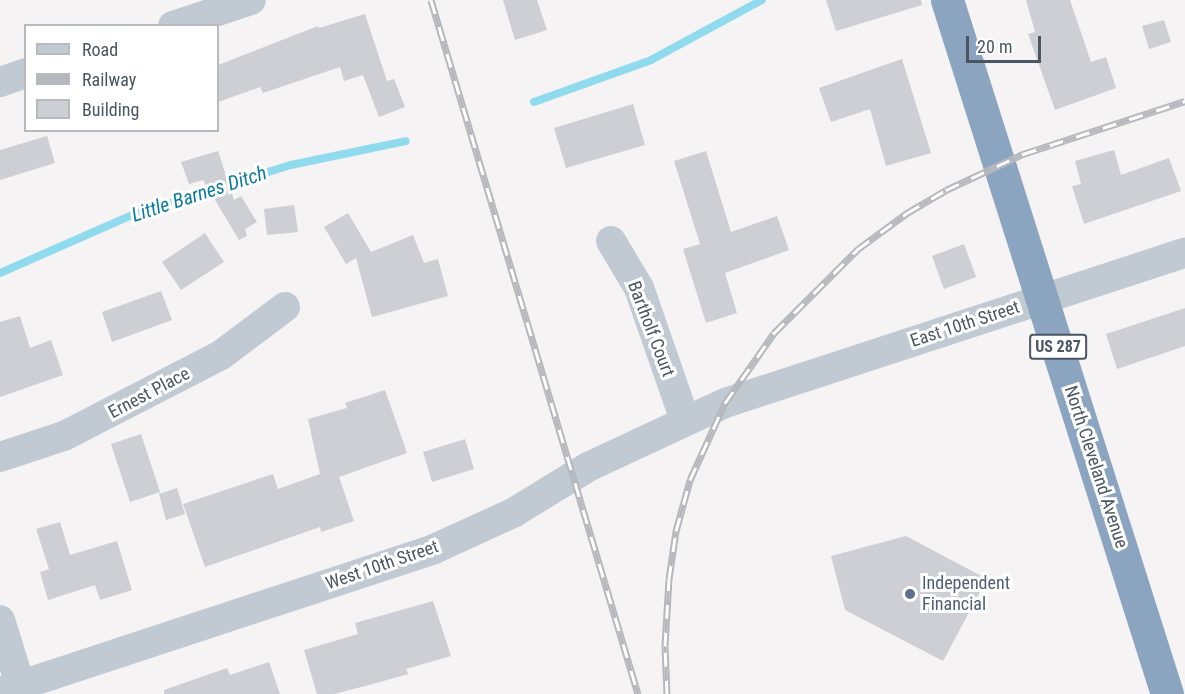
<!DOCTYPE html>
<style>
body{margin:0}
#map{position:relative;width:1185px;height:694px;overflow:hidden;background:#f5f3f3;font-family:"Roboto Condensed",sans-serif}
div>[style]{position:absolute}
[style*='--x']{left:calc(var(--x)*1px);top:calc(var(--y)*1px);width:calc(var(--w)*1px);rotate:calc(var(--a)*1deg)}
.stream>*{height:8px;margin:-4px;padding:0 4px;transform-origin:4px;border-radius:4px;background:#90daee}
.building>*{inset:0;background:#cdcfd5}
.street>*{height:30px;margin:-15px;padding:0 15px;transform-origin:15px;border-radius:15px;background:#c1cad2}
.highway>*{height:33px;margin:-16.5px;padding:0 16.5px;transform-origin:16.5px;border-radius:16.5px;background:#8ba5c1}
.rail>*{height:7px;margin-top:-3.5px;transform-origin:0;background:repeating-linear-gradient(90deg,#fff 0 14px,#b5b8bd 0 28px);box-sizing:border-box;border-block:2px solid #b5b8bd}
.dots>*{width:16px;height:16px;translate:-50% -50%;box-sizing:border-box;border:3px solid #fff;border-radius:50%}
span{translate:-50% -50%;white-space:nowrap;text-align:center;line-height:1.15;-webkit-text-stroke:6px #fff;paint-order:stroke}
.shield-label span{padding:2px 4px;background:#fff;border:2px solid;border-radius:4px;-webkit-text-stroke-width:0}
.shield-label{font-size:16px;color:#4a5661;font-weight:700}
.street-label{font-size:18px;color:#4a5661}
.service-label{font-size:18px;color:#4e5e75}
.left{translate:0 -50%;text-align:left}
.water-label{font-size:20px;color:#0c7c9b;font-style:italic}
.legend{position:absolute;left:24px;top:24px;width:195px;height:108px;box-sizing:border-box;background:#fff;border:2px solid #b7bbc0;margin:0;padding:8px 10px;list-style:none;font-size:18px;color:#4a5661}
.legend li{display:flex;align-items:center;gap:12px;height:30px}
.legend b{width:30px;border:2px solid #b7bbc0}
.scale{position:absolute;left:966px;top:36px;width:75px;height:27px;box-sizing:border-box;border:3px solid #4a5661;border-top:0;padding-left:8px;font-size:18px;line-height:21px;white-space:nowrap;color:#4a5661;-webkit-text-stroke:4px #fff;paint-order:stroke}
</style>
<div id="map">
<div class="stream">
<div style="--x:534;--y:102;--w:124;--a:-19.7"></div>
<div style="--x:651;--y:60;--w:126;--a:-28.4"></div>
<div style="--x:0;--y:273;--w:144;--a:-23.7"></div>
<div style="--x:132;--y:215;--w:167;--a:-17.5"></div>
<div style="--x:291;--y:165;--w:117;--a:-11.8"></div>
</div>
<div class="building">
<div style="clip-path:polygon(503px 0,537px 0,547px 30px,515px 40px)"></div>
<div style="clip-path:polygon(826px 0,921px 0,922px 5px,836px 31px)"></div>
<div style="clip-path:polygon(1026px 0,1070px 0,1091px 62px,1106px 57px,1116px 88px,1055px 110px,1028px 34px,1035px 32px)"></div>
<div style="clip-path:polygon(365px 14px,387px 81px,394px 79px,405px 107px,379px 117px,363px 75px,344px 81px,340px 67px,263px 93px,260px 87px,218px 102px,218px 65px,318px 26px,319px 28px)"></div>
<div style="clip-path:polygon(1164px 20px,1171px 42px,1149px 49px,1142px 26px)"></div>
<div style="clip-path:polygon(902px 59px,931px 153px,886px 166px,870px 109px,831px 122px,819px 88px)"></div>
<div style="clip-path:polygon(633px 104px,645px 145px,566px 168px,554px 128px)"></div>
<div style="clip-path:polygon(47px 136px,55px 163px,0 180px,0 150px)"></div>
<div style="clip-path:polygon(1114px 150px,1121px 175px,1169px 158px,1181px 191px,1084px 224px,1072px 186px,1081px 184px,1075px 161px)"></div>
<div style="clip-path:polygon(218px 151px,234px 200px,241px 196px,257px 222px,245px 229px,247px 236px,239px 240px,203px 180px,189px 184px,181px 162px)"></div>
<div style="clip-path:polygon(706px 151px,731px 232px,777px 216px,789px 250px,725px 273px,737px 313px,706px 323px,683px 249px,700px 244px,674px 161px)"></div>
<div style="clip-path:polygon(294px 205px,298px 232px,267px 235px,264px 209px)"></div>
<div style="clip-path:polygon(348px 213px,371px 252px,413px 235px,424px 263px,438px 259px,448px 296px,372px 317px,356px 258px,346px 264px,324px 227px)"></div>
<div style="clip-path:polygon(205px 233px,224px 262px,181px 290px,162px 262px)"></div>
<div style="clip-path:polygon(964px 244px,976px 277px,944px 289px,932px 256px)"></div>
<div style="clip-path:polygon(161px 291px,172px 320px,112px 342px,102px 312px)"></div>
<div style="clip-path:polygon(1185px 308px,1185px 346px,1117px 369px,1106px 334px)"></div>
<div style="clip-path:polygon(20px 316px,30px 348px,51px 340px,63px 375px,0 397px,0 322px)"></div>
<div style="clip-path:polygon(385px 390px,407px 453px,339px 477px,354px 521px,321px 532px,320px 527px,205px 567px,183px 504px,273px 474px,278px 489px,320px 474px,308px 419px,347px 408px,345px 403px)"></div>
<div style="clip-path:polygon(141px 434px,160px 492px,130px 502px,111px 444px)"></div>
<div style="clip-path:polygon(465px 439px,474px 469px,432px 482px,423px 452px)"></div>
<div style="clip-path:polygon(177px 488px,185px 514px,166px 520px,159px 494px)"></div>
<div style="clip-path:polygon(60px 522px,70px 555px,117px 541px,132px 590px,100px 600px,95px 585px,48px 600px,40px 572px,49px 569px,36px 529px)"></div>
<div style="clip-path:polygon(906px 536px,987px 579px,943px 661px,845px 610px,831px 556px)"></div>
<div style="clip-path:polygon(433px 601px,451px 656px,406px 669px,408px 674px,373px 684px,334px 694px,317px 694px,304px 650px,358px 634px,355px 623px)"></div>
<div style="clip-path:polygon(269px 662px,280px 694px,164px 694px,164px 690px,227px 668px,230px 675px)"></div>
</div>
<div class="street">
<div style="--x:173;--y:26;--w:82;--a:-18.4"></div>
<div style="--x:0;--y:82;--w:28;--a:-19"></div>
<div style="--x:611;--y:241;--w:55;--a:59.2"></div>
<div style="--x:639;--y:288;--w:140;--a:70.8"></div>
<div style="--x:0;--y:457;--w:67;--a:-18.2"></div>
<div style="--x:64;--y:436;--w:177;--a:-27.3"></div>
<div style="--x:221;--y:355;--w:80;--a:-36.9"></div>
<div style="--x:0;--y:620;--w:77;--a:72.7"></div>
<div style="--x:0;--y:692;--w:457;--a:-18.2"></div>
<div style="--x:434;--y:549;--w:87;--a:-24.5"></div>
<div style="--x:513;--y:513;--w:88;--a:-31.5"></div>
<div style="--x:588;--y:467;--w:151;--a:-25"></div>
<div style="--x:725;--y:403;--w:484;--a:-18.1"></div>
</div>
<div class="highway">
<div style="--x:947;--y:0;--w:728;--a:72.41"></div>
</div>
<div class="rail">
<div style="--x:431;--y:0;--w:724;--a:73.39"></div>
<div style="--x:667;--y:694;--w:48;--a:-92.4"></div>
<div style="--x:665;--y:646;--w:67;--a:-86.6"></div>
<div style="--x:669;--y:579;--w:49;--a:-81.7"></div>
<div style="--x:676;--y:531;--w:53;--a:-74.6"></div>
<div style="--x:690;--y:480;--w:85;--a:-65.6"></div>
<div style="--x:725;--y:403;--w:85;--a:-55"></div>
<div style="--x:774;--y:333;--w:119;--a:-45"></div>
<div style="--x:858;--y:249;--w:61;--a:-36.3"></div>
<div style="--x:907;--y:213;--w:45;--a:-30.5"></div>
<div style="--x:946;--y:190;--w:85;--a:-25.1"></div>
<div style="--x:1023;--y:154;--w:170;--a:-18.1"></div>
</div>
<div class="dots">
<div style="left:910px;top:594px;background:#5c6f8a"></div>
</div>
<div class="shield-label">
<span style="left:1058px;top:347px">US 287</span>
</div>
<div class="street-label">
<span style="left:965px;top:324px;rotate:-18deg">East 10th Street</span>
<span style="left:651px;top:329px;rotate:69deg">Bartholf Court</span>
<span style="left:149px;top:393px;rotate:-28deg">Ernest Place</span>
<span style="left:1096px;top:467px;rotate:72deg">North Cleveland Avenue</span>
<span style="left:382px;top:565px;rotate:-19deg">West 10th Street</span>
</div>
<div class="service-label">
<span class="left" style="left:922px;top:594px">Independent<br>Financial</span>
</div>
<div class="water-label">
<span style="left:199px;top:194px;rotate:-18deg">Little Barnes Ditch</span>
</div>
<ul class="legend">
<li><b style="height:8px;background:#c1cad2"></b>Road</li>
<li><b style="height:8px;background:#b5b8bd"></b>Railway</li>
<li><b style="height:16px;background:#cdcfd5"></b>Building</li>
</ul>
<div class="scale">20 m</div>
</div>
